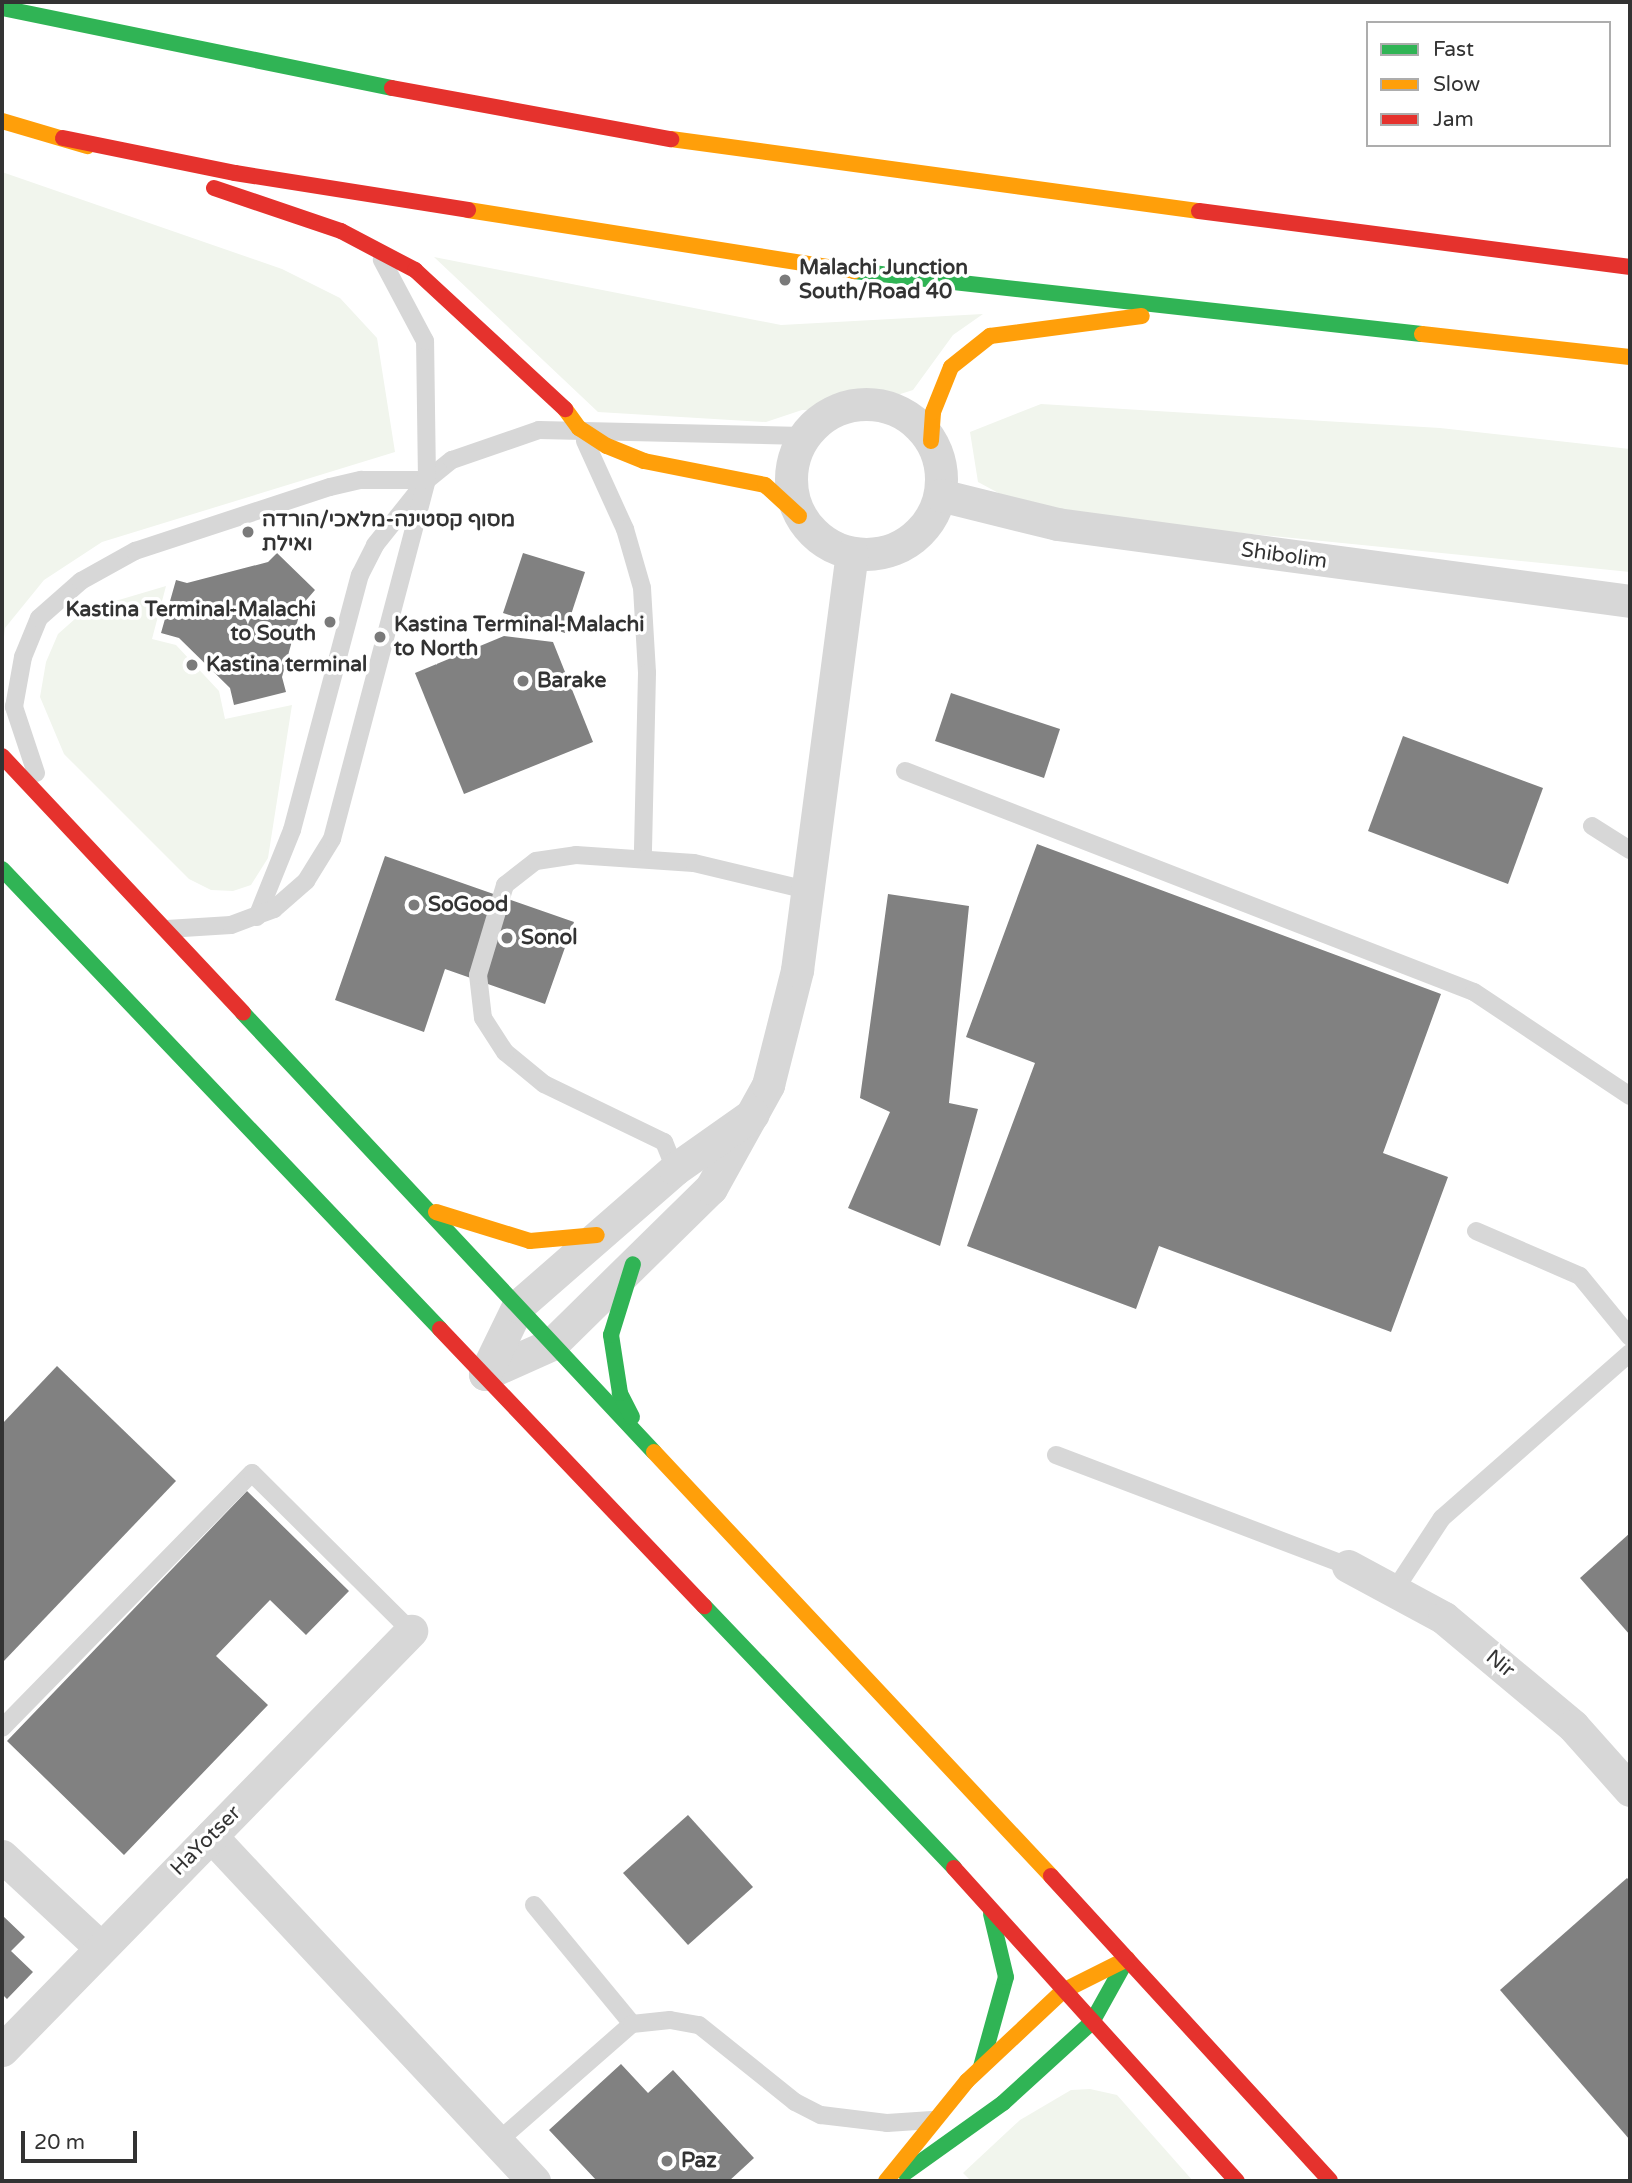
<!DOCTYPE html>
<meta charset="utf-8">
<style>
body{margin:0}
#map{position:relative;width:1632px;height:2183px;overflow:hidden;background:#fff;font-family:"Varela Round","Noto Sans Hebrew",sans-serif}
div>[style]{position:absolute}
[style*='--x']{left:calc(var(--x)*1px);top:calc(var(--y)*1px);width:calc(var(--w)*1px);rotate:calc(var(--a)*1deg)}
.green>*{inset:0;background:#f1f5ed}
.building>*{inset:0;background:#818181}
.lane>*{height:18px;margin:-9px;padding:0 9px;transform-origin:9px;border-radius:9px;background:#d7d7d7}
.street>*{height:33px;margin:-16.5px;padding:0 16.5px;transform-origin:16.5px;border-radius:16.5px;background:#d7d7d7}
.street>.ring{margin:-16.5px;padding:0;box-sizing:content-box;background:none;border:33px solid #d7d7d7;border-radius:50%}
.fast>*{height:16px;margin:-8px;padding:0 8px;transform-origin:8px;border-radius:8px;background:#30b455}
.slow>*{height:16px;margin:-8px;padding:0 8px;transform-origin:8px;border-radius:8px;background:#ff9f0a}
.jam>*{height:16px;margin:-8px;padding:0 8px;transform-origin:8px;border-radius:8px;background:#e5322d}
.dots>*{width:19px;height:19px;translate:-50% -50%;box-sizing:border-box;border:4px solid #fff;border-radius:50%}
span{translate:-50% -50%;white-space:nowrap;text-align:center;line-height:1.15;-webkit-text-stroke:7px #fff;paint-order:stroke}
.poi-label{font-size:21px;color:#333;font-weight:700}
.left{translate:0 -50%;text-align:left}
.right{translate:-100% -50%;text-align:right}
.street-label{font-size:21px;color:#333}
.frame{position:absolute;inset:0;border:4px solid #333;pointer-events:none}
.legend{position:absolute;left:1366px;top:21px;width:245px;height:126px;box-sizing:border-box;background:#fff;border:2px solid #adadad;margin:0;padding:9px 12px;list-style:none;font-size:21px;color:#333}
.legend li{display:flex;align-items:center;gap:14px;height:35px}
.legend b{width:35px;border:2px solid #adadad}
.scale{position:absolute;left:21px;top:2131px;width:116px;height:32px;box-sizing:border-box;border:4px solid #333;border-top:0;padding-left:9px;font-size:21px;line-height:24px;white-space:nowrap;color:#333;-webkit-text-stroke:5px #fff;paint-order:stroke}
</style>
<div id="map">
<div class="green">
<div style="clip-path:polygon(2px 172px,282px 269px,340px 298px,377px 338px,395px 452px,102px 542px,44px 580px,5px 628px,2px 655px)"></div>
<div style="clip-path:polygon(434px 257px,781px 325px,983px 314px,953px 335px,913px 390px,853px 409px,802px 410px,766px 422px,598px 412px)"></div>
<div style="clip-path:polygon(1041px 404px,1440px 428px,1630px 449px,1630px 572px,1034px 512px,978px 482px,970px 432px)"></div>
<div style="clip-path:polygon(166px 586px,152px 639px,176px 645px,219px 691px,225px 719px,292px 705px,268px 858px,251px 885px,233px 891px,211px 890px,189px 879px,64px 754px,40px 697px,46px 662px,58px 634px,85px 610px)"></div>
<div style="clip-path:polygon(1090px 2089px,1117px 2095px,1193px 2181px,971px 2181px,963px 2173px,1020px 2120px,1071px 2090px)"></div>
</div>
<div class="building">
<div style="clip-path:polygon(277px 553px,315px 590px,302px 605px,282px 677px,286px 692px,234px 705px,230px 688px,179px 638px,161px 633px,176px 580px,187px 583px,268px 562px)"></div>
<div style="clip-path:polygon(523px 553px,585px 572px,565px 633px,503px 613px)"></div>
<div style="clip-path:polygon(504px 636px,553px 642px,593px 742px,464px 794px,415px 673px)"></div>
<div style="clip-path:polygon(951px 693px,1060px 729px,1044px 778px,935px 741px)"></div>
<div style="clip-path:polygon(1403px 736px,1543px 788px,1508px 884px,1368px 831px)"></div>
<div style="clip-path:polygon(1037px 844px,1441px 994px,1383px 1153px,1448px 1177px,1391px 1332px,1159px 1246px,1136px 1309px,967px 1246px,1035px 1063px,966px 1037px)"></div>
<div style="clip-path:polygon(385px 856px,574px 922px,545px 1004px,445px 969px,424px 1032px,335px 1000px)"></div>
<div style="clip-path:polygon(888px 894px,969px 906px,949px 1103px,978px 1109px,940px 1246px,848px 1208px,890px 1112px,860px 1098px)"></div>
<div style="clip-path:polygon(57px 1366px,176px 1481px,2px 1663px,2px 1424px)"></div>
<div style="clip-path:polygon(247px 1491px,349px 1591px,306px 1635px,270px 1600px,216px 1656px,268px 1705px,124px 1855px,7px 1741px)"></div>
<div style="clip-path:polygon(1630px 1533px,1630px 1635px,1580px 1578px)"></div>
<div style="clip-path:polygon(688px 1815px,753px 1887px,688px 1945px,623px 1873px)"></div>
<div style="clip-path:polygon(1627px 1878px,1630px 1881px,1630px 2140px,1500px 1990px)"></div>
<div style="clip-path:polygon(2px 1915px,25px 1937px,11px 1951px,33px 1972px,7px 1999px,2px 1994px)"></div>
<div style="clip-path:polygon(621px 2064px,648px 2093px,673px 2070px,754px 2158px,729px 2181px,597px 2181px,549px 2130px)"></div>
</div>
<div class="lane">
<div style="--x:585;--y:441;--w:97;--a:65.6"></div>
<div style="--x:625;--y:529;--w:61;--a:73.9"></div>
<div style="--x:642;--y:588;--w:85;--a:86.6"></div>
<div style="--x:647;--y:673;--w:183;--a:91.3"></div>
<div style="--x:905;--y:771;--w:610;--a:21.23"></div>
<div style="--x:1474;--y:992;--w:187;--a:33.7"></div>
<div style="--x:36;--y:773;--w:70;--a:-108.4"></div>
<div style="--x:14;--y:707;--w:51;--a:-79.8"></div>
<div style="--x:23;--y:657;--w:42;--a:-67.7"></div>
<div style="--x:39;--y:618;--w:56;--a:-41.4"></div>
<div style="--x:81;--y:581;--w:62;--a:-29.1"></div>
<div style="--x:135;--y:551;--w:205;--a:-18.2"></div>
<div style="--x:330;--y:487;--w:32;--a:-13"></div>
<div style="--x:361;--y:480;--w:66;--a:0"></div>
<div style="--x:1592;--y:826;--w:45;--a:32.3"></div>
<div style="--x:257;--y:917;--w:94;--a:-68.1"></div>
<div style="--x:292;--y:830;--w:264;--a:-75.1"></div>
<div style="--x:360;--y:575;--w:34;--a:-63"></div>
<div style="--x:375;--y:545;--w:83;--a:-51.3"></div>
<div style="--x:427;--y:480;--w:32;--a:-39"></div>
<div style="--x:452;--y:460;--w:92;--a:-19"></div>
<div style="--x:539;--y:430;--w:264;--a:1.3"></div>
<div style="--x:167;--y:929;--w:64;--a:-3.6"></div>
<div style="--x:231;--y:925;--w:46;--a:-20.4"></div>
<div style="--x:274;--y:909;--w:43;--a:-41.2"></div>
<div style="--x:306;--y:881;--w:49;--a:-58.2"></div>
<div style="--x:332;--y:839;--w:371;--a:-75.2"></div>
<div style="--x:427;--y:480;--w:139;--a:-90.8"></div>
<div style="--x:425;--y:341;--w:92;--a:-118"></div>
<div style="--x:675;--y:1169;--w:29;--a:-112"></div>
<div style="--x:664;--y:1142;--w:133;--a:-154.2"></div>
<div style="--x:544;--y:1084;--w:50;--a:-140.6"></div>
<div style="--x:505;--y:1052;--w:40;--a:-122.9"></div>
<div style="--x:483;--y:1018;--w:43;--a:-96.6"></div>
<div style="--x:478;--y:975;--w:94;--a:-73.3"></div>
<div style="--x:505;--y:885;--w:39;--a:-38"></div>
<div style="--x:536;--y:861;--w:40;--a:-8.5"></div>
<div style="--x:576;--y:855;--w:118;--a:3.9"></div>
<div style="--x:694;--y:863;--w:116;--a:13.4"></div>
<div style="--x:1476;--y:1231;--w:113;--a:23.4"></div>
<div style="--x:1580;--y:1276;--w:79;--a:50.7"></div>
<div style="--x:1056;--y:1455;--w:312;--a:20.8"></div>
<div style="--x:1394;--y:1591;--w:87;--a:-56.7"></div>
<div style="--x:1442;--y:1518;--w:250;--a:-41.3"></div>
<div style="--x:2;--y:1728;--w:357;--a:-45.6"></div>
<div style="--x:252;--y:1473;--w:224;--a:44.8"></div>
<div style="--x:534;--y:1905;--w:154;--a:50.5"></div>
<div style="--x:497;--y:2142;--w:179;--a:-41.2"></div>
<div style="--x:632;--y:2024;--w:38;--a:-6"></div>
<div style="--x:670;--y:2020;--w:29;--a:10"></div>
<div style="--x:699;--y:2025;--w:123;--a:38.7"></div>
<div style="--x:795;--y:2102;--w:29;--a:27"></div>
<div style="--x:821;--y:2115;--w:66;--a:6.9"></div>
<div style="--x:887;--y:2123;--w:45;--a:-3.8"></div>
</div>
<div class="street">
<div class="ring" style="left:791px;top:404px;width:117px;height:117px"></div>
<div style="--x:940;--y:495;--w:121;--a:13.9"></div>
<div style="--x:1057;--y:524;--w:578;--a:7.65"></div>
<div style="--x:485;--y:1374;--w:73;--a:-24.1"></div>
<div style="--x:552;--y:1344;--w:223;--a:-44.5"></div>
<div style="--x:711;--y:1188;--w:118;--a:-61"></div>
<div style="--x:768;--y:1085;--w:119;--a:-75.8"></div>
<div style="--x:797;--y:970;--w:420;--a:-82.5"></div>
<div style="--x:485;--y:1374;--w:76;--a:-64.1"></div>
<div style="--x:518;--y:1306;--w:208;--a:-41.1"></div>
<div style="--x:675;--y:1169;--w:95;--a:-35.2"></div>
<div style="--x:1348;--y:1566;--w:109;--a:28.4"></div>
<div style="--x:1444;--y:1618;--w:168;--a:39.9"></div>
<div style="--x:1573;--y:1726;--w:86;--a:48.3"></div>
<div style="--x:211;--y:1836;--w:473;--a:46.9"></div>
<div style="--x:2;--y:1856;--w:135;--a:42.9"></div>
<div style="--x:2;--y:2050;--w:586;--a:-45.69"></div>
</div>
<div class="fast">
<div style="--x:2;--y:8;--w:398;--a:11.6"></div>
<div style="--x:854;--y:271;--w:571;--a:6.33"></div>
<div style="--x:2;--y:869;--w:635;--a:46.4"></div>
<div style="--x:243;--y:1013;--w:601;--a:46.89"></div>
<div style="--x:632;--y:1417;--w:27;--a:-117"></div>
<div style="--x:620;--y:1393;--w:59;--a:-98.8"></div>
<div style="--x:611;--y:1335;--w:74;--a:-72.8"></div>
<div style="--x:704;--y:1606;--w:362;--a:46.3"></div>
<div style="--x:981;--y:2067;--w:93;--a:-74.5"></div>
<div style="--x:1006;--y:1977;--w:65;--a:-103.4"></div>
<div style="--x:905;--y:2173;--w:120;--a:-35.5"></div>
<div style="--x:1003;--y:2103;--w:120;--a:-42.3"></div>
<div style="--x:1092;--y:2022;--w:72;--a:-60.9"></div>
</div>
<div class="slow">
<div style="--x:2;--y:121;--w:89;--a:16.4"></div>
<div style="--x:671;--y:139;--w:533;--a:7.77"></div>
<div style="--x:468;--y:210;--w:391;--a:9"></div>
<div style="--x:1422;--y:334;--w:209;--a:6.3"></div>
<div style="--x:565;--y:409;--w:24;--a:54"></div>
<div style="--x:579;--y:428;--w:33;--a:33"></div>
<div style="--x:607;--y:446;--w:40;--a:22"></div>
<div style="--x:644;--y:461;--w:123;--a:11.2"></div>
<div style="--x:765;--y:485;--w:46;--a:42.4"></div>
<div style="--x:931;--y:441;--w:29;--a:-86"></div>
<div style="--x:933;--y:412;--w:48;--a:-68.2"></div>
<div style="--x:951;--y:367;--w:50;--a:-38.5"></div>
<div style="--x:990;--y:336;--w:153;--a:-7.5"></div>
<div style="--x:436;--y:1212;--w:98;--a:17.1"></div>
<div style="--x:530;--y:1241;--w:67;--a:-5.1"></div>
<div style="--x:654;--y:1452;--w:581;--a:46.88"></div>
<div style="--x:886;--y:2181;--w:129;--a:-51"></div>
<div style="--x:967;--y:2081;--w:132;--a:-43.2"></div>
<div style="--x:1063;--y:1991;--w:72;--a:-26.6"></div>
</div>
<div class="jam">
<div style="--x:392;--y:88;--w:284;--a:10.4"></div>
<div style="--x:63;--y:138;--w:176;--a:11.5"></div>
<div style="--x:235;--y:173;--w:236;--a:9"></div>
<div style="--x:214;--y:188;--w:134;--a:18.7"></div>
<div style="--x:341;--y:231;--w:84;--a:27.8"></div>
<div style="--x:415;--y:270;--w:205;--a:42.8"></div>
<div style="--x:1199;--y:211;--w:435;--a:7.4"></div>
<div style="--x:2;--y:756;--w:352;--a:46.8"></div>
<div style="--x:440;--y:1329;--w:383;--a:46.4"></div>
<div style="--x:954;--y:1868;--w:422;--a:47.9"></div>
<div style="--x:1051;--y:1876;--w:413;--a:47.5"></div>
</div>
<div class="dots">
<div style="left:785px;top:280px;background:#7a7a7a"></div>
<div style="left:248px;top:532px;background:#7a7a7a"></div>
<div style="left:330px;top:622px;background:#7a7a7a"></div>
<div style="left:380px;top:637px;background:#7a7a7a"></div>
<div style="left:192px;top:665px;background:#7a7a7a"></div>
<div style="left:523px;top:681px;background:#7a7a7a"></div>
<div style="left:414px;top:905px;background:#7a7a7a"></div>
<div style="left:507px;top:938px;background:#7a7a7a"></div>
<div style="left:667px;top:2161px;background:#7a7a7a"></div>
</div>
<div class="poi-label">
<span class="left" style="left:799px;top:280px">Malachi Junction<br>South/Road 40</span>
<span class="left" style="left:262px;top:532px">מסוף קסטינה-מלאכי/הורדה<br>ואילת</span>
<span class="right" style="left:316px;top:622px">Kastina Terminal-Malachi<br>to South</span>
<span class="left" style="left:394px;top:637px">Kastina Terminal-Malachi<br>to North</span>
<span class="left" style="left:206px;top:665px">Kastina terminal</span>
<span class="left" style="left:537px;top:681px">Barake</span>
<span class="left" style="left:428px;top:905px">SoGood</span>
<span class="left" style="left:521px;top:938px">Sonol</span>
<span class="left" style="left:681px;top:2161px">Paz</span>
</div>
<div class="street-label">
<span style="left:1284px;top:556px;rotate:8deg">Shibolim</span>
<span style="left:1500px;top:1664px;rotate:40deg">Nir</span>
<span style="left:206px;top:1841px;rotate:-45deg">HaYotser</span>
</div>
<div class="frame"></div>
<ul class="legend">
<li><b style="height:9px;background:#30b455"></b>Fast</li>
<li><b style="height:9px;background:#ff9f0a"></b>Slow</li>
<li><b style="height:9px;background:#e5322d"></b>Jam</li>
</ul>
<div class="scale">20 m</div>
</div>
